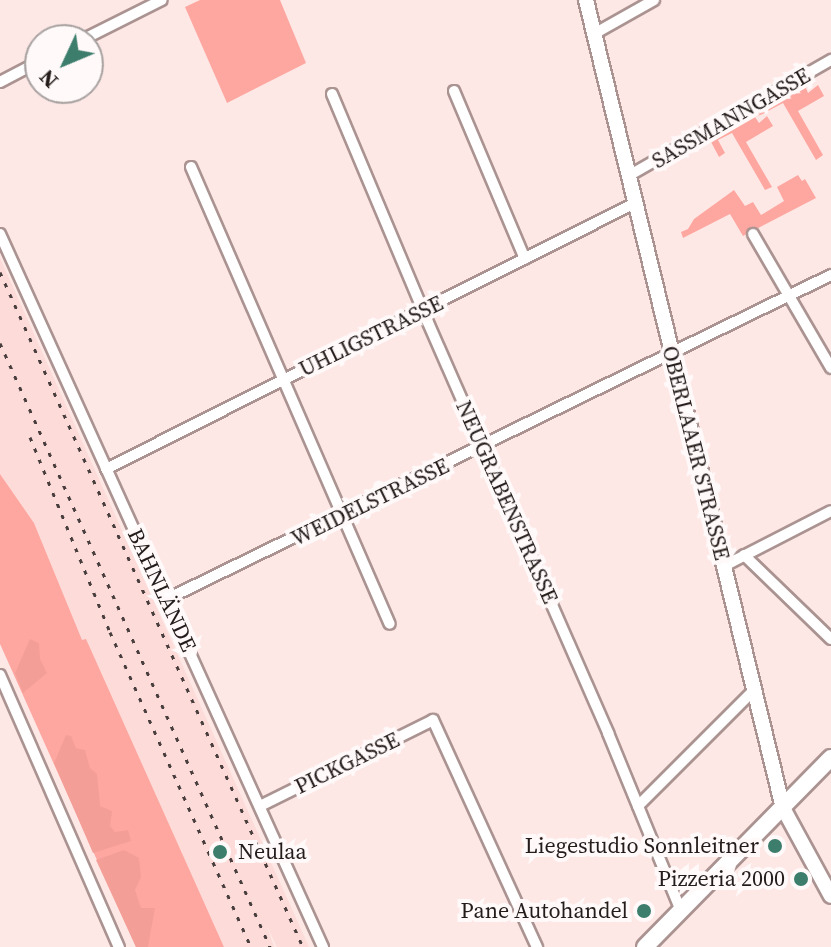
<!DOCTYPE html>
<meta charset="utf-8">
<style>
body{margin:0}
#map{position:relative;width:831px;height:947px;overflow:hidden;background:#fde8e6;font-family:"Source Serif 4",serif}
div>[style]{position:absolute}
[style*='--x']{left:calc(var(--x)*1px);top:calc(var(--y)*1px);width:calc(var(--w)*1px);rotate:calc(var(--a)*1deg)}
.built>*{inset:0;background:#fddbd8}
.green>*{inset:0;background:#fea7a0}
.forest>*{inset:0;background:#f49e98}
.roads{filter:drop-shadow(2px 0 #aa9391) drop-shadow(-2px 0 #aa9391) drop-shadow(0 2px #aa9391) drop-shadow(0 -2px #aa9391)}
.minor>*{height:10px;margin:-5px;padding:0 5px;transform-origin:5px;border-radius:5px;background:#fff}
.secondary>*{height:14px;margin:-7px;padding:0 7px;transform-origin:7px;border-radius:7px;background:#fff}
.primary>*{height:16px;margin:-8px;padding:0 8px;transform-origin:8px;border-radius:8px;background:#fff}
.rail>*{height:3px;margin-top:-1.5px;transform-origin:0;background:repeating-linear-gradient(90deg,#483e3d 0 4px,transparent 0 12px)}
.dots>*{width:22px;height:22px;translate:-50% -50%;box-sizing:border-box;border:4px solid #fff9f9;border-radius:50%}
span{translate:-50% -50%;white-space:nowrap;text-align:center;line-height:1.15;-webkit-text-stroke:8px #fff9f9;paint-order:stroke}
.street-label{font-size:22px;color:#241c1b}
.poi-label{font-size:22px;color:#241c1b}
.right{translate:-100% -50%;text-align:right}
.left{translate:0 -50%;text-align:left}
.north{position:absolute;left:24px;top:24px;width:80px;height:80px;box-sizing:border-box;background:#fff9f9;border:2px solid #a7a1a0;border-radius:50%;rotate:226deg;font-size:22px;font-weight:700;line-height:32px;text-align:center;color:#241c1b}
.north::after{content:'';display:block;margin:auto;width:28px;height:36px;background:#3c7d6c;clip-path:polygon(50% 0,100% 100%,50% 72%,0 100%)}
</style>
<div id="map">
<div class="built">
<div style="clip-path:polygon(0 258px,198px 700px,309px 947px,277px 947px,267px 926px,274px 947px,224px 947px,86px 640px,82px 641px,34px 523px,0 474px)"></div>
</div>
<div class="green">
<div style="clip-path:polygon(200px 0,280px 0,306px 63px,227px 103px,185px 7px)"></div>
<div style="clip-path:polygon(813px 78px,816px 82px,806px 88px,808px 93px,818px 85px,824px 96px,798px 111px,823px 155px,816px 160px,783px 103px,768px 111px,766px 106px)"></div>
<div style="clip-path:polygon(763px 108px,765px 113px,755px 117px,759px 123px,767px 116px,773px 126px,746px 142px,772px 187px,765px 190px,732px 133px,718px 140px,725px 153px,719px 157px,710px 140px)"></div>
<div style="clip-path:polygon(798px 175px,802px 181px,805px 179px,816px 198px,743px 236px,730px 214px,683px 238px,681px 232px,688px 229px,694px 219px,734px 190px,745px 206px,753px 202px,761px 215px,784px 201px,777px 187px)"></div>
<div style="clip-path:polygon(0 474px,34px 523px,82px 640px,86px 639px,224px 947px,136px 947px,0 644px)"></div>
</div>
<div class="forest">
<div style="clip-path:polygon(30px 639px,39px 643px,40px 659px,47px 673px,23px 693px,15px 673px)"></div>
<div style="clip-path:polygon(66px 735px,71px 736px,76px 748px,85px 750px,90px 768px,97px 774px,100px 806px,112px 811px,110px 826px,115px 832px,128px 830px,131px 841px,93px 853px,54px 763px)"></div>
<div style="clip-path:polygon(124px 850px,139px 858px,141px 877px,135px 890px,141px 908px,155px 908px,148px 947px,136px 947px,96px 860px)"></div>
</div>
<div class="roads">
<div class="minor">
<div style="--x:594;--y:34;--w:69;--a:-29.5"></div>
<div style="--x:82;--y:40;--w:89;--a:-26.6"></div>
<div style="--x:0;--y:82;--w:45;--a:-27.7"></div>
<div style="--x:454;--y:91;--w:182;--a:67.1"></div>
<div style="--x:332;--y:94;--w:235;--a:67.2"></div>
<div style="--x:423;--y:311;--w:461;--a:66.3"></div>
<div style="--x:608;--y:733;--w:192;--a:67.7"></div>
<div style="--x:191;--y:167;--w:498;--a:66.5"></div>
<div style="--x:630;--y:175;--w:232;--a:-29.8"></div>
<div style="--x:0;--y:234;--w:783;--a:65.63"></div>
<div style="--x:753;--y:234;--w:155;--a:59.8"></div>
<div style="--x:106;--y:469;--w:594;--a:-26.69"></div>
<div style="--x:744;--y:555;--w:121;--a:44"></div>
<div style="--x:724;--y:566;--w:120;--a:-27.2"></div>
<div style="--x:167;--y:599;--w:739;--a:-26.01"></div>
<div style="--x:0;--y:675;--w:297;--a:66.4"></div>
<div style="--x:260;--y:806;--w:193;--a:-26.4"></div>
<div style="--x:433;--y:720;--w:250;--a:65.4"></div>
<div style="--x:638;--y:806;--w:163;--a:-45"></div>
</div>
<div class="secondary">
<div style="--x:586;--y:0;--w:832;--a:76.3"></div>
<div style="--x:783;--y:808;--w:100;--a:61.4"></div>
</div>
<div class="primary">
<div style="--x:645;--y:947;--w:265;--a:-45.5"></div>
</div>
</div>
<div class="rail">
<div style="--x:0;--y:272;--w:740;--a:65.83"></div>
<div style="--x:0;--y:343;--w:662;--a:65.91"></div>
<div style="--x:30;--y:437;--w:211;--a:67.7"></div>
<div style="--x:110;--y:632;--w:345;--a:65.9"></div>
</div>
<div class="dots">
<div style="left:775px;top:846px;background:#3c7d6c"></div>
<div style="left:220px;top:852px;background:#3c7d6c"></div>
<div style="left:801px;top:879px;background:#3c7d6c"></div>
<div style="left:644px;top:911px;background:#3c7d6c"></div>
</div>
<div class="street-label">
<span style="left:731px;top:118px;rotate:-30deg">SASSMANNGASSE</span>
<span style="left:371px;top:336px;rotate:-26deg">UHLIGSTRASSE</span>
<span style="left:696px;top:453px;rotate:76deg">OBERLAAER STRASSE</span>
<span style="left:370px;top:502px;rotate:-26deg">WEIDELSTRASSE</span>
<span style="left:507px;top:502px;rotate:66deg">NEUGRABENSTRASSE</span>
<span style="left:162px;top:590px;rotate:65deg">BAHNLÄNDE</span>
<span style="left:347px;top:763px;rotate:-26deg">PICKGASSE</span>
</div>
<div class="poi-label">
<span class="right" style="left:759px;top:846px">Liegestudio Sonnleitner</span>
<span class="left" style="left:238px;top:852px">Neulaa</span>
<span class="right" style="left:785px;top:879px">Pizzeria 2000</span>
<span class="right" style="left:628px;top:911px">Pane Autohandel</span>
</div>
<div class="north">N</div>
</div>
